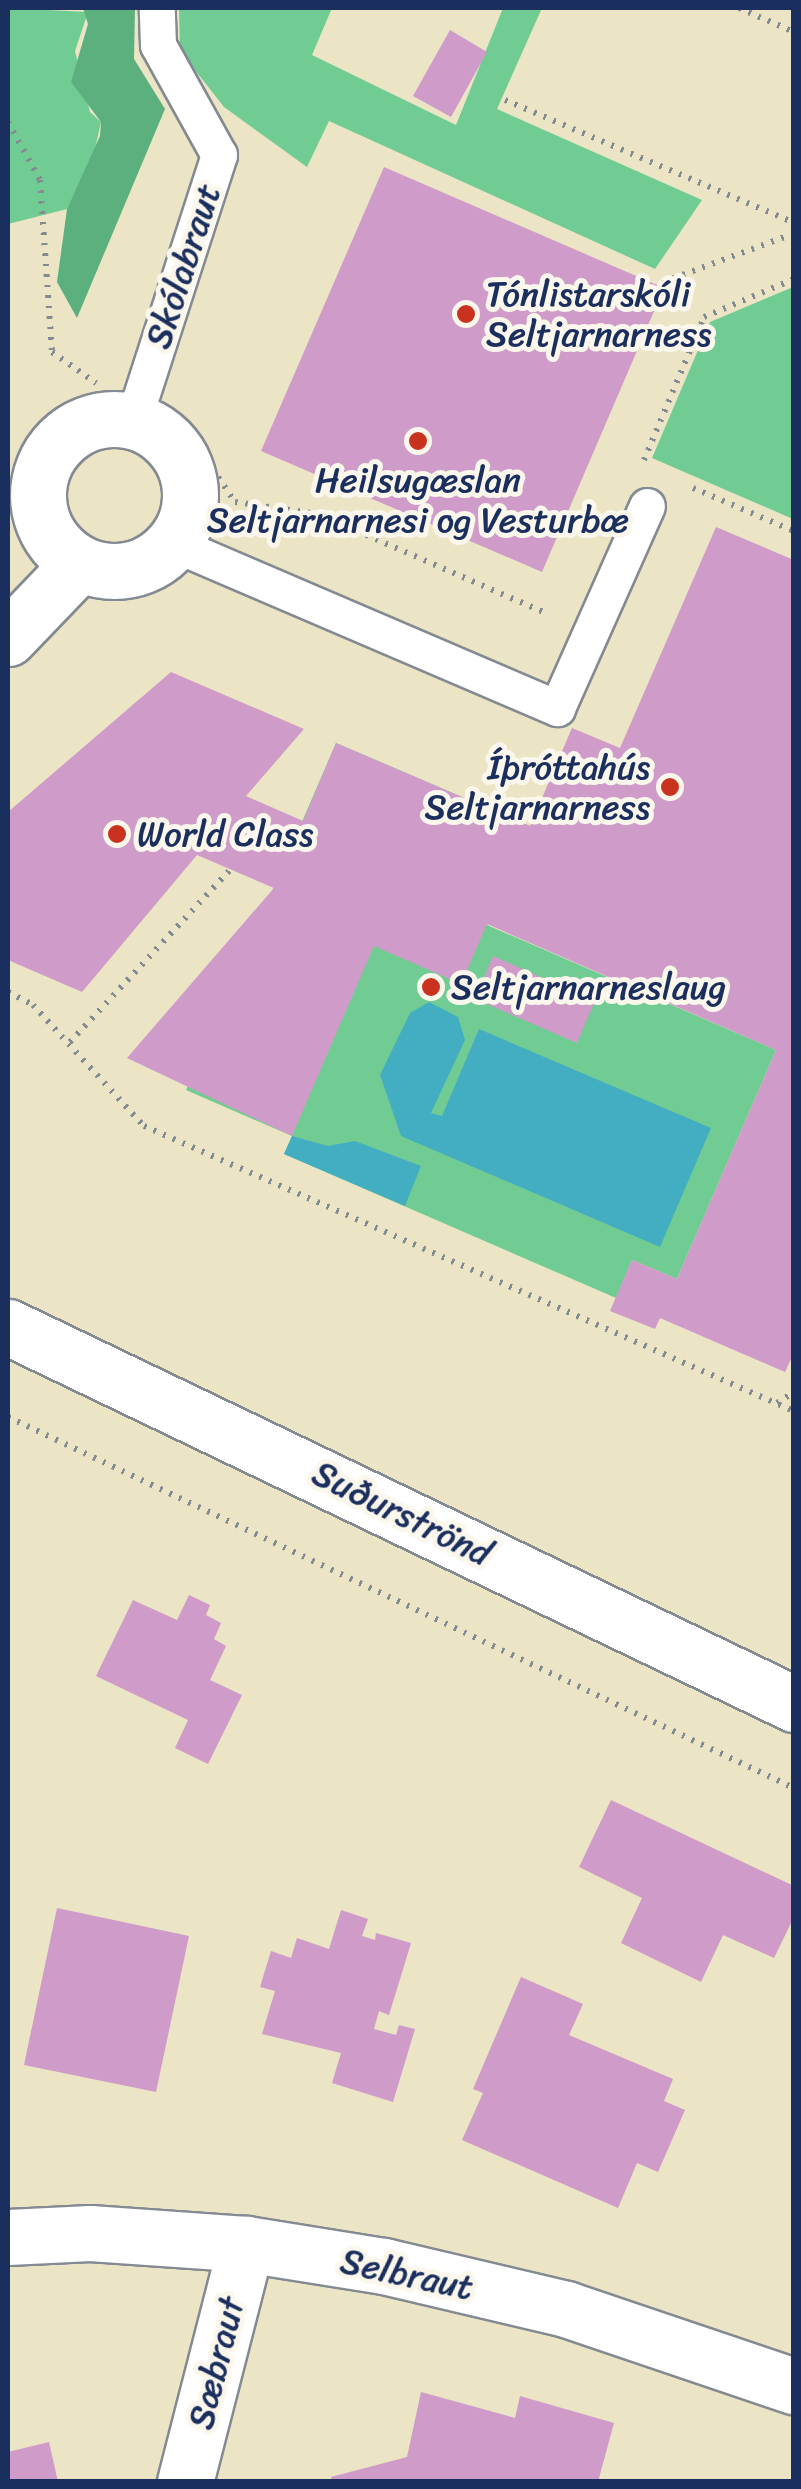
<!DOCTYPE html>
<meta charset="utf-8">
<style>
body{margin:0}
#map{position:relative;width:801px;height:2489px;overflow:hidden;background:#ebe4c5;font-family:Sriracha,sans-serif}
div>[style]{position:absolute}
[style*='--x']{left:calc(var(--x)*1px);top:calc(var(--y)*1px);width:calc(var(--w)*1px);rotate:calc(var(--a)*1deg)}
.green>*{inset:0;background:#71cc93}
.forest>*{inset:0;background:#5cb07d}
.water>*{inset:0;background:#43aec1}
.building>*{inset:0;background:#cf9bc8}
.path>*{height:6px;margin-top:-3px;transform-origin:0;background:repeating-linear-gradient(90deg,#838a92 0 2.5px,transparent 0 10.5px)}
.roads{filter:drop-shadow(2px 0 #838a92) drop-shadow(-2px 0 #838a92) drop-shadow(0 2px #838a92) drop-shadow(0 -2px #838a92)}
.lane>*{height:35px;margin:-17.5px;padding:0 17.5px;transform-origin:17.5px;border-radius:17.5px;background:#fff}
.street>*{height:55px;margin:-27.5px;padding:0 27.5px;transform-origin:27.5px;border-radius:27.5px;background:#fff}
.street>.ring{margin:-27.5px;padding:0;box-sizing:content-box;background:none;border:55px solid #fff;border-radius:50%}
.secondary>*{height:55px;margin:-27.5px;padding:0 27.5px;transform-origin:27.5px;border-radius:27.5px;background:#fff}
.dots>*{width:28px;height:28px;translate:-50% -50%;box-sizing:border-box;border:5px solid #fbf7ec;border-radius:50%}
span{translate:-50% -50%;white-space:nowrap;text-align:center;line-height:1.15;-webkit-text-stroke:10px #fbf7ec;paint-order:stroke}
.street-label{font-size:35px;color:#1b2f5e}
.poi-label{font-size:35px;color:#1b2f5e}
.left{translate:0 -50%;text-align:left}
.right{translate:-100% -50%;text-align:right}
.frame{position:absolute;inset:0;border:10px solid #1b2f5e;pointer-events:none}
</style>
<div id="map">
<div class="green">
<div style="clip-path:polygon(8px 8px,88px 12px,75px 51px,90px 112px,101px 122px,94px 153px,67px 209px,8px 224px)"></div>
<div style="clip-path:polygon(332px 8px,312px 55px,456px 125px,503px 8px,542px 8px,497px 109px,702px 200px,655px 269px,329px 121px,307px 167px,224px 107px,180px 51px,179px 8px)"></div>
<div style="clip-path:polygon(793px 287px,793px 519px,652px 458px,710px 322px)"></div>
<div style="clip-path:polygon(336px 743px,530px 826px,487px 925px,776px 1050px,677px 1279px,632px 1260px,616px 1298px,284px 1154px,292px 1136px,186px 1090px)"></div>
</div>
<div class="forest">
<div style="clip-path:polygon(83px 8px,135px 8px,134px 59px,165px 109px,77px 318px,57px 282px,67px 209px,100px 136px,101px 122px,71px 82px,88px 24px)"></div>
</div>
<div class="water">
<div style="clip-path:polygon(429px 1002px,458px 1017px,465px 1040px,431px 1113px,442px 1116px,479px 1029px,711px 1128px,660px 1247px,401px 1136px,380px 1075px,410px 1013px)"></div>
<div style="clip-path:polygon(292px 1136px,328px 1146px,355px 1141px,421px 1166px,405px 1206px,284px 1154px)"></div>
</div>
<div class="building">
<div style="clip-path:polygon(450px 30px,487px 52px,451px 117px,413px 96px)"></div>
<div style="clip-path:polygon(384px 167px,664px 288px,542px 572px,261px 451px)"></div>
<div style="clip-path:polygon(716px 527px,794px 560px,794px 1353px,785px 1372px,660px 1318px,655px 1329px,610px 1311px,632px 1260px,677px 1279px,776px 1050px,487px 924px,461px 984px,374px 946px,292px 1136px,127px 1058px,274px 888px,197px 855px,82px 992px,8px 960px,8px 812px,171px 672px,304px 729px,246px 796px,303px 821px,336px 743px,530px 826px,572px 728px,620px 748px)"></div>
<div style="clip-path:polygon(493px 956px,595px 1001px,577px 1043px,475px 999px)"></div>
<div style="clip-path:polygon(189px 1595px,210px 1605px,206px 1615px,221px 1623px,214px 1639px,226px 1646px,210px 1680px,242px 1695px,208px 1764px,175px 1748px,188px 1720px,96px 1676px,133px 1600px,177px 1620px)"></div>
<div style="clip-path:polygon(611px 1800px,794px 1886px,794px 1917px,774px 1958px,723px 1935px,701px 1982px,621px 1943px,642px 1898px,579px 1867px)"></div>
<div style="clip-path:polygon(57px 1908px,189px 1936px,156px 2092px,24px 2065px)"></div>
<div style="clip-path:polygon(341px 1910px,368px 1919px,362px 1936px,375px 1940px,376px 1933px,411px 1943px,389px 2015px,379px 2011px,374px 2029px,396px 2035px,399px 2025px,415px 2029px,393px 2102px,332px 2083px,341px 2053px,262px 2034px,275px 1991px,260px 1987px,271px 1951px,291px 1958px,297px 1938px,329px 1949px)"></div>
<div style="clip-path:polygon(521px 1977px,583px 2004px,569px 2035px,673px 2079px,664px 2101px,685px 2110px,658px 2172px,637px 2163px,618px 2208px,462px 2140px,483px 2093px,473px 2089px)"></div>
<div style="clip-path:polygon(421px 2392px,515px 2418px,520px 2396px,614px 2423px,598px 2482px,333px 2482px,331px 2477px,407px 2457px)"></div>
<div style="clip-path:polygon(49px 2442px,58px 2482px,8px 2482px,8px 2452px)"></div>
</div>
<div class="path">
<div style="--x:739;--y:8;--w:60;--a:23.6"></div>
<div style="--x:505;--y:100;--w:312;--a:23"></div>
<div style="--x:8;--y:122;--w:66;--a:61.1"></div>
<div style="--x:40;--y:180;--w:172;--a:86"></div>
<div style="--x:52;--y:352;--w:54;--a:35.2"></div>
<div style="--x:663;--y:282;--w:135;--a:-20.3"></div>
<div style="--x:183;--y:425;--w:93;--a:56"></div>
<div style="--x:235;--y:502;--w:84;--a:8.2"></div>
<div style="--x:318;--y:514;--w:249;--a:23.5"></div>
<div style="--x:644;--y:460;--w:155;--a:-67.2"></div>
<div style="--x:704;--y:317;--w:98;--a:-22.9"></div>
<div style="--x:693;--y:488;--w:110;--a:23.1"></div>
<div style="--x:8;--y:992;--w:28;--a:27"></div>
<div style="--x:33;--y:1005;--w:164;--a:47.5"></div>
<div style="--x:144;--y:1126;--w:710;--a:23.68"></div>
<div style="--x:70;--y:1042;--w:235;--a:-47.1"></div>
<div style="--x:777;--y:1403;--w:20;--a:-33"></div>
<div style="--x:8;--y:1417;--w:869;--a:25.27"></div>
</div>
<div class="roads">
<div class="lane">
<div style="--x:133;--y:421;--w:280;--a:-72.1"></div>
<div style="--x:219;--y:155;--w:126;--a:-119"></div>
<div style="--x:158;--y:45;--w:37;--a:-92"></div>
<div style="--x:174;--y:544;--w:417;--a:23.2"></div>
<div style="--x:557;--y:708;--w:221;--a:-66"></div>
</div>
<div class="street">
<div class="ring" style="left:38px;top:419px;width:97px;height:97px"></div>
<div style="--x:8;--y:638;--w:103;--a:-46.2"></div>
<div style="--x:8;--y:2237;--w:82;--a:-2.8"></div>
<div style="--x:90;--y:2233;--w:156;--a:4"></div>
<div style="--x:246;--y:2244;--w:140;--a:9.1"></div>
<div style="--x:384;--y:2266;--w:187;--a:13.3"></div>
<div style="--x:566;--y:2309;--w:241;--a:18.7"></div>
<div style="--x:185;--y:2482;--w:246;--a:-75.6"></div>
</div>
<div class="secondary">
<div style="--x:8;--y:1327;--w:872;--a:25.62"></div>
</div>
</div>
<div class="dots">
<div style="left:466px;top:314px;background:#c8321e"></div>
<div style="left:418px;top:441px;background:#c8321e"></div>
<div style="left:670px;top:787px;background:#c8321e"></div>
<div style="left:117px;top:834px;background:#c8321e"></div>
<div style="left:431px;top:987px;background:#c8321e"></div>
</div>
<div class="street-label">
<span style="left:183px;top:266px;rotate:-72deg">Skólabraut</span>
<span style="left:402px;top:1513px;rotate:26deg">Suðurströnd</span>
<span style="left:407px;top:2274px;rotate:12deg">Selbraut</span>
<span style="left:216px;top:2363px;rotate:-76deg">Sæbraut</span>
</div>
<div class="poi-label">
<span class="left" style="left:486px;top:314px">Tónlistarskóli<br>Seltjarnarness</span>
<span style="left:418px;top:500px">Heilsugæslan<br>Seltjarnarnesi og Vesturbæ</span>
<span class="right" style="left:650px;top:787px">Íþróttahús<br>Seltjarnarness</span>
<span class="left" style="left:137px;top:834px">World Class</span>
<span class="left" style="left:451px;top:987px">Seltjarnarneslaug</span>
</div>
<div class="frame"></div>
</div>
